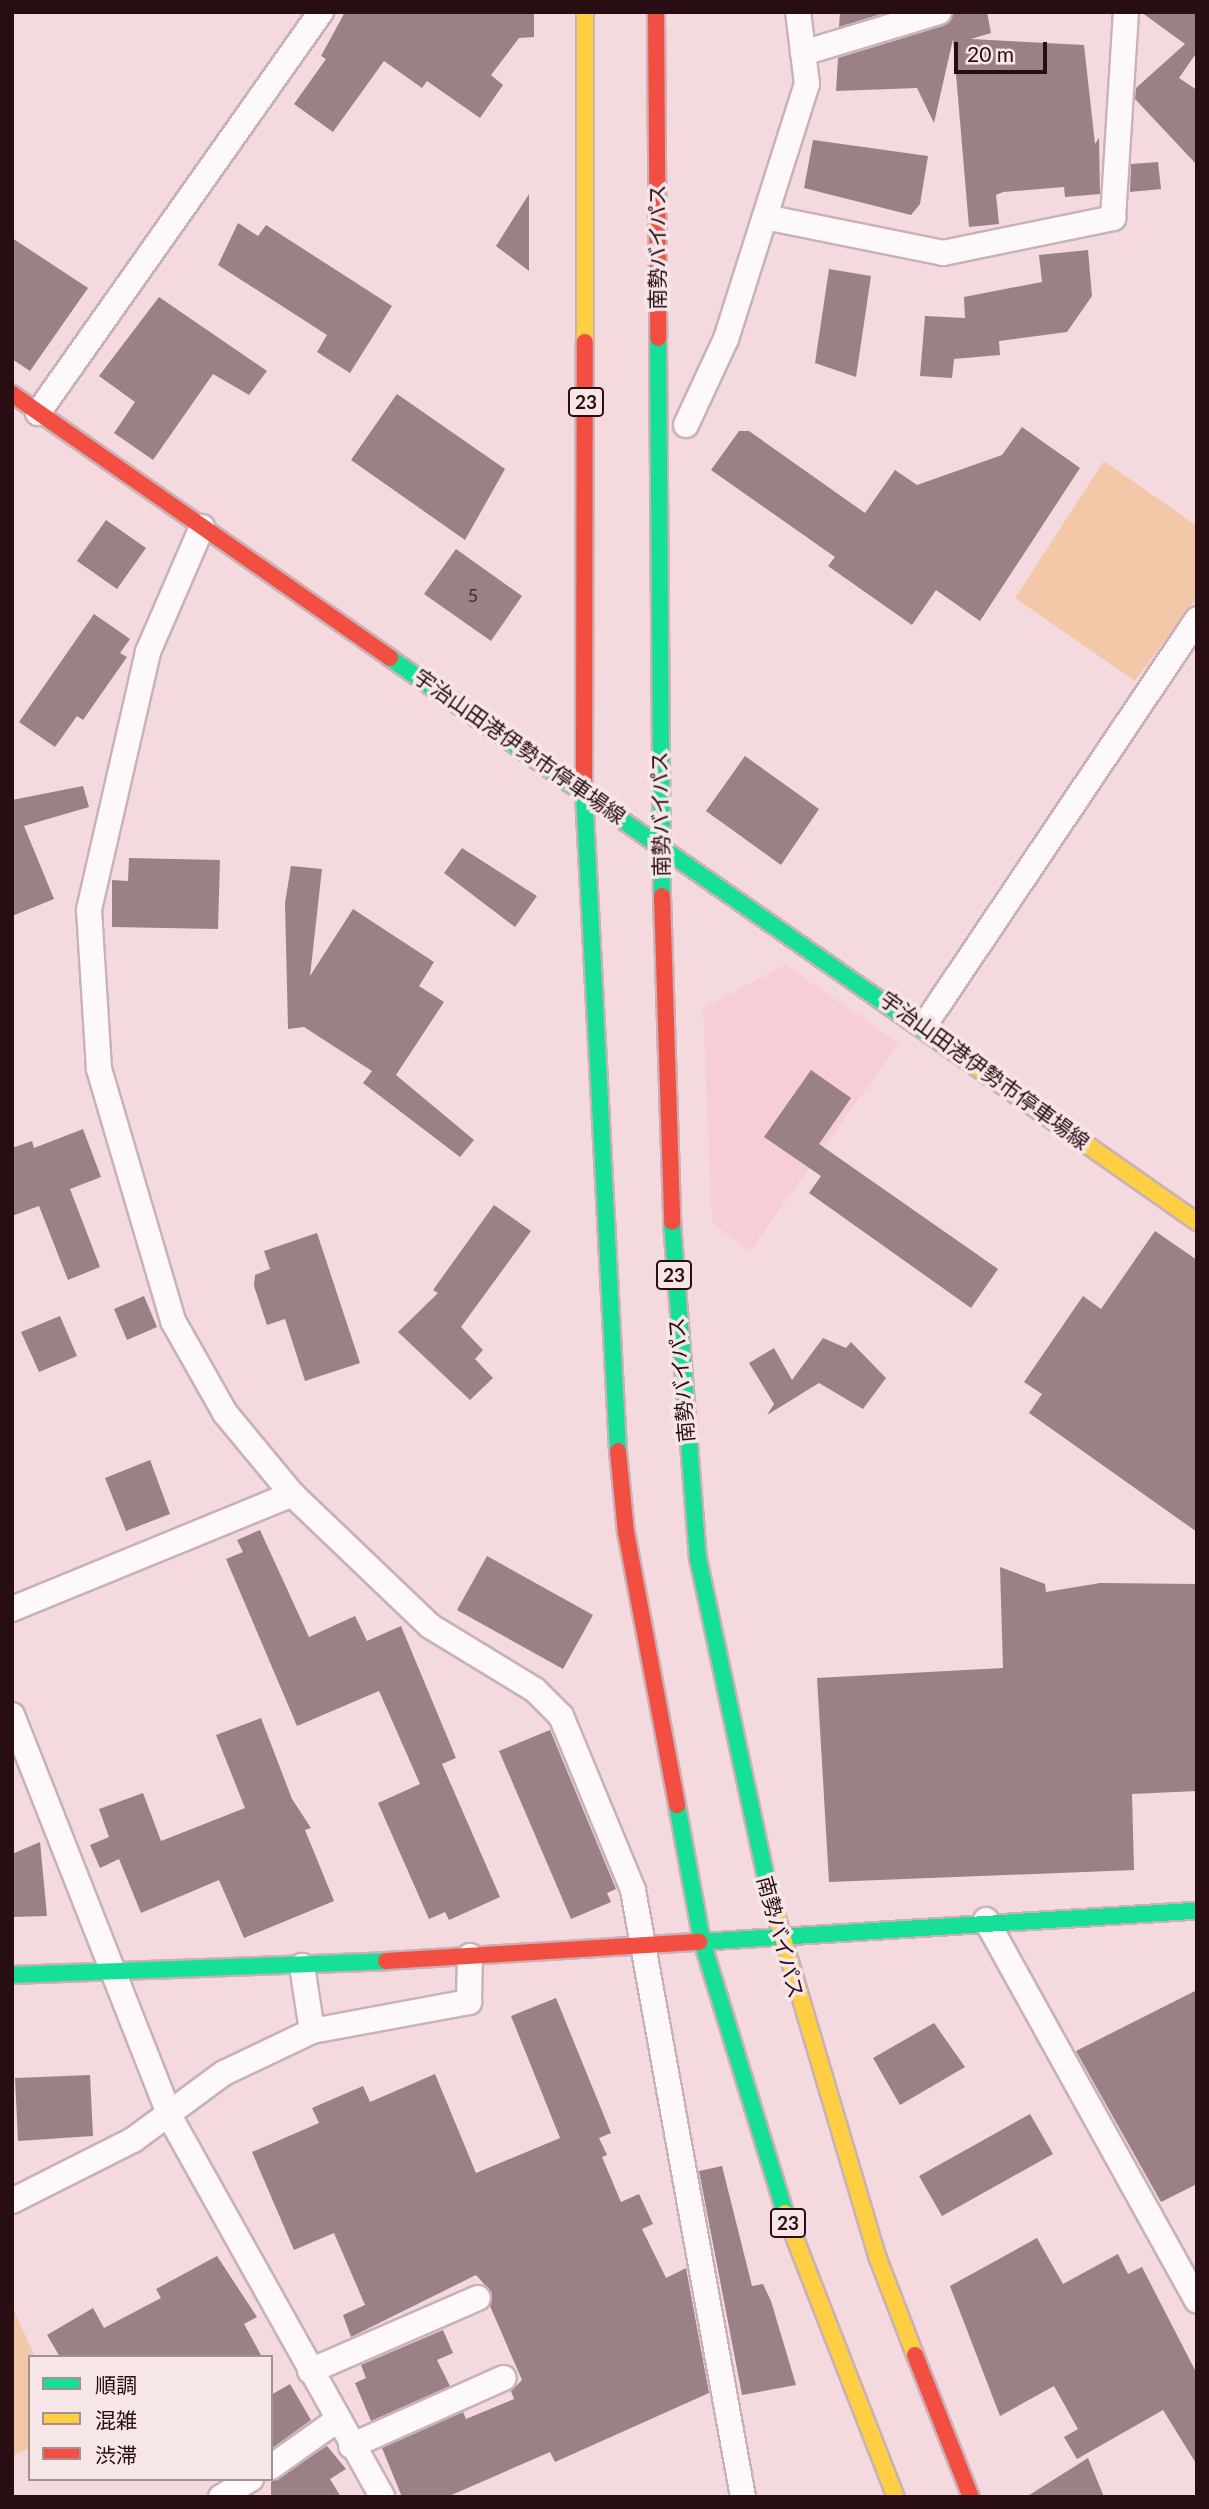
<!DOCTYPE html>
<meta charset="utf-8">
<style>
body{margin:0}
#map{position:relative;width:1209px;height:2509px;overflow:hidden;background:#f4dade;font-family:Lato,"Noto Sans JP",sans-serif}
div>[style]{position:absolute}
[style*='--x']{left:calc(var(--x)*1px);top:calc(var(--y)*1px);width:calc(var(--w)*1px);rotate:calc(var(--a)*1deg)}
.built>*{inset:0;background:#f7ced5}
.green>*{inset:0;background:#f2c8a8}
.building>*{inset:0;background:#998185}
.roads{filter:drop-shadow(2px 0 #cab1b5) drop-shadow(-2px 0 #cab1b5) drop-shadow(0 2px #cab1b5) drop-shadow(0 -2px #cab1b5)}
.street>*{height:24px;margin:-12px;padding:0 12px;transform-origin:12px;border-radius:12px;background:#fdf9fa}
.fast>*{height:16px;margin:-8px;padding:0 8px;transform-origin:8px;border-radius:8px;background:#16e098}
.slow>*{height:16px;margin:-8px;padding:0 8px;transform-origin:8px;border-radius:8px;background:#ffcf43}
.jam>*{height:16px;margin:-8px;padding:0 8px;transform-origin:8px;border-radius:8px;background:#f24e42}
span{translate:-50% -50%;white-space:nowrap;text-align:center;line-height:1.15;-webkit-text-stroke:7px #f6e6e8;paint-order:stroke}
.number-label{font-size:18px;color:#442a30}
.number-label span{-webkit-text-stroke-width:0}
.shield-label span{padding:2px 5px;background:#f6e6e8;border:2px solid;border-radius:5px;-webkit-text-stroke-width:0}
.shield-label{font-size:19px;color:#280d13;font-weight:700}
.street-label{font-size:21px;color:#280d13}
.frame{position:absolute;inset:0;border:14px solid #280d13;pointer-events:none}
.legend{position:absolute;left:28px;top:2355px;width:245px;height:126px;box-sizing:border-box;background:#f6e6e8;border:2px solid #a48f93;margin:0;padding:9px 12px;list-style:none;font-size:21px;color:#280d13}
.legend li{display:flex;align-items:center;gap:14px;height:35px}
.legend b{width:35px;border:2px solid #a48f93}
.scale{position:absolute;left:954px;top:42px;width:93px;height:32px;box-sizing:border-box;border:4px solid #280d13;border-top:0;padding-left:9px;font-size:21px;line-height:24px;white-space:nowrap;color:#280d13;-webkit-text-stroke:5px #f6e6e8;paint-order:stroke}
</style>
<div id="map">
<div class="built">
<div style="clip-path:polygon(785px 965px,899px 1043px,750px 1251px,712px 1223px,703px 1008px)"></div>
</div>
<div class="green">
<div style="clip-path:polygon(1104px 461px,1197px 526px,1197px 597px,1135px 681px,1015px 598px)"></div>
<div style="clip-path:polygon(12px 2306px,35px 2357px,30px 2357px,30px 2448px,12px 2456px)"></div>
</div>
<div class="building">
<div style="clip-path:polygon(345px 12px,534px 12px,534px 37px,519px 38px,491px 75px,503px 85px,480px 118px,427px 81px,422px 88px,384px 61px,333px 132px,294px 104px,326px 59px,321px 56px)"></div>
<div style="clip-path:polygon(840px 12px,887px 12px,839px 27px)"></div>
<div style="clip-path:polygon(953px 12px,987px 12px,991px 33px,971px 39px,1084px 45px,1095px 144px,1099px 138px,1100px 194px,1065px 197px,1064px 187px,1003px 192px,996px 195px,999px 224px,969px 227px,953px 39px,934px 123px,917px 88px,836px 91px,838px 58px,943px 26px)"></div>
<div style="clip-path:polygon(1141px 12px,1197px 12px,1197px 52px,1179px 78px,1197px 90px,1197px 165px,1135px 99px,1136px 88px,1185px 44px)"></div>
<div style="clip-path:polygon(813px 140px,928px 156px,920px 204px,911px 215px,804px 188px)"></div>
<div style="clip-path:polygon(1158px 162px,1161px 189px,1130px 192px,1131px 164px)"></div>
<div style="clip-path:polygon(529px 194px,529px 271px,496px 246px)"></div>
<div style="clip-path:polygon(238px 223px,258px 236px,266px 225px,392px 306px,350px 373px,317px 352px,327px 335px,218px 265px)"></div>
<div style="clip-path:polygon(12px 238px,88px 288px,30px 371px,12px 359px)"></div>
<div style="clip-path:polygon(1088px 250px,1092px 296px,1067px 332px,999px 341px,1000px 355px,954px 359px,952px 378px,920px 376px,925px 316px,965px 318px,964px 297px,1042px 282px,1039px 255px)"></div>
<div style="clip-path:polygon(829px 269px,871px 276px,856px 377px,815px 363px)"></div>
<div style="clip-path:polygon(159px 297px,267px 371px,249px 395px,213px 374px,153px 460px,114px 433px,135px 402px,99px 376px)"></div>
<div style="clip-path:polygon(397px 394px,505px 469px,465px 540px,351px 460px)"></div>
<div style="clip-path:polygon(1022px 427px,1080px 468px,980px 621px,936px 590px,912px 625px,828px 566px,835px 557px,711px 470px,739px 431px,749px 431px,865px 513px,895px 470px,917px 485px,1002px 455px)"></div>
<div style="clip-path:polygon(106px 520px,146px 548px,117px 589px,77px 561px)"></div>
<div style="clip-path:polygon(456px 549px,522px 596px,491px 641px,424px 594px)"></div>
<div style="clip-path:polygon(94px 614px,130px 639px,120px 653px,127px 657px,83px 720px,77px 716px,55px 747px,19px 722px)"></div>
<div style="clip-path:polygon(745px 756px,819px 809px,781px 865px,706px 811px)"></div>
<div style="clip-path:polygon(83px 786px,89px 807px,24px 826px,54px 899px,12px 916px,12px 800px)"></div>
<div style="clip-path:polygon(462px 848px,537px 896px,515px 927px,444px 873px)"></div>
<div style="clip-path:polygon(129px 858px,220px 860px,218px 929px,112px 927px,112px 880px,128px 881px)"></div>
<div style="clip-path:polygon(291px 866px,322px 869px,310px 976px,353px 909px,434px 962px,419px 986px,444px 1002px,396px 1075px,474px 1140px,460px 1157px,363px 1083px,372px 1071px,304px 1027px,288px 1029px,285px 903px)"></div>
<div style="clip-path:polygon(811px 1070px,851px 1098px,819px 1144px,998px 1269px,971px 1308px,809px 1193px,821px 1176px,764px 1137px)"></div>
<div style="clip-path:polygon(83px 1129px,101px 1177px,70px 1189px,100px 1267px,68px 1280px,39px 1206px,12px 1216px,12px 1148px,32px 1141px,34px 1148px)"></div>
<div style="clip-path:polygon(494px 1205px,531px 1231px,461px 1327px,483px 1350px,475px 1359px,493px 1378px,470px 1400px,398px 1332px,438px 1293px,433px 1290px)"></div>
<div style="clip-path:polygon(1155px 1231px,1197px 1260px,1197px 1532px,1029px 1413px,1042px 1394px,1024px 1382px,1083px 1296px,1101px 1309px)"></div>
<div style="clip-path:polygon(317px 1233px,360px 1363px,305px 1381px,285px 1319px,267px 1325px,254px 1286px,255px 1275px,270px 1269px,264px 1251px)"></div>
<div style="clip-path:polygon(144px 1296px,157px 1327px,127px 1340px,114px 1309px)"></div>
<div style="clip-path:polygon(60px 1316px,77px 1356px,39px 1372px,21px 1332px)"></div>
<div style="clip-path:polygon(823px 1338px,846px 1348px,851px 1342px,886px 1378px,863px 1409px,819px 1383px,767px 1415px,774px 1404px,749px 1363px,774px 1348px,792px 1380px)"></div>
<div style="clip-path:polygon(150px 1460px,170px 1514px,126px 1531px,105px 1478px)"></div>
<div style="clip-path:polygon(260px 1530px,309px 1637px,355px 1616px,367px 1641px,401px 1626px,456px 1758px,442px 1764px,500px 1897px,449px 1920px,445px 1912px,429px 1919px,378px 1803px,420px 1784px,379px 1691px,297px 1726px,226px 1559px,243px 1552px,237px 1540px)"></div>
<div style="clip-path:polygon(487px 1556px,593px 1615px,563px 1669px,457px 1610px)"></div>
<div style="clip-path:polygon(1000px 1567px,1045px 1584px,1046px 1592px,1100px 1583px,1197px 1584px,1197px 1791px,1132px 1794px,1134px 1870px,829px 1882px,817px 1678px,1003px 1668px)"></div>
<div style="clip-path:polygon(261px 1718px,292px 1799px,311px 1828px,305px 1830px,334px 1901px,244px 1938px,219px 1880px,141px 1913px,119px 1859px,100px 1868px,90px 1845px,109px 1837px,99px 1809px,143px 1793px,161px 1841px,245px 1808px,216px 1735px)"></div>
<div style="clip-path:polygon(550px 1730px,616px 1889px,607px 1893px,611px 1902px,571px 1919px,499px 1751px)"></div>
<div style="clip-path:polygon(40px 1842px,47px 1916px,12px 1917px,12px 1854px)"></div>
<div style="clip-path:polygon(1197px 1990px,1197px 2184px,1161px 2202px,1076px 2051px)"></div>
<div style="clip-path:polygon(556px 1998px,611px 2133px,599px 2138px,607px 2155px,602px 2157px,621px 2202px,639px 2194px,653px 2224px,642px 2229px,666px 2278px,686px 2268px,709px 2393px,555px 2462px,550px 2452px,447px 2497px,402px 2497px,382px 2448px,463px 2412px,466px 2419px,514px 2399px,511px 2391px,522px 2380px,490px 2306px,492px 2293px,476px 2275px,351px 2337px,343px 2315px,365px 2305px,334px 2233px,294px 2250px,252px 2152px,319px 2123px,312px 2108px,363px 2086px,370px 2102px,435px 2074px,476px 2173px,560px 2138px,511px 2016px)"></div>
<div style="clip-path:polygon(934px 2023px,965px 2067px,900px 2105px,873px 2058px)"></div>
<div style="clip-path:polygon(90px 2075px,93px 2136px,18px 2141px,15px 2078px)"></div>
<div style="clip-path:polygon(1030px 2114px,1053px 2154px,942px 2216px,919px 2176px)"></div>
<div style="clip-path:polygon(722px 2166px,752px 2286px,763px 2284px,771px 2301px,796px 2385px,742px 2395px,699px 2171px)"></div>
<div style="clip-path:polygon(1037px 2238px,1063px 2284px,1118px 2254px,1128px 2274px,1142px 2267px,1197px 2374px,1197px 2465px,1163px 2410px,1077px 2459px,1064px 2437px,1078px 2429px,1054px 2386px,1000px 2416px,950px 2286px)"></div>
<div style="clip-path:polygon(217px 2256px,257px 2317px,244px 2324px,262px 2357px,60px 2357px,47px 2335px,93px 2308px,104px 2328px,161px 2298px,156px 2289px)"></div>
<div style="clip-path:polygon(443px 2330px,453px 2353px,437px 2360px,450px 2386px,371px 2421px,355px 2383px,366px 2378px,361px 2365px)"></div>
<div style="clip-path:polygon(290px 2384px,311px 2420px,271px 2449px,271px 2395px)"></div>
<div style="clip-path:polygon(327px 2446px,346px 2469px,330px 2479px,341px 2497px,271px 2497px,271px 2482px)"></div>
<div style="clip-path:polygon(1088px 2458px,1104px 2497px,1026px 2497px)"></div>
</div>
<div class="roads">
<div class="street">
<div style="--x:803;--y:53;--w:142;--a:-16.8"></div>
<div style="--x:765;--y:217;--w:182;--a:11.4"></div>
<div style="--x:943;--y:253;--w:174;--a:-11.6"></div>
<div style="--x:1113;--y:218;--w:206;--a:-86.4"></div>
<div style="--x:38;--y:413;--w:491;--a:-54.8"></div>
<div style="--x:686;--y:425;--w:95;--a:-65.1"></div>
<div style="--x:726;--y:339;--w:268;--a:-72.4"></div>
<div style="--x:807;--y:84;--w:73;--a:-97.1"></div>
<div style="--x:202;--y:527;--w:136;--a:113.4"></div>
<div style="--x:148;--y:652;--w:265;--a:102.9"></div>
<div style="--x:89;--y:910;--w:159;--a:86.4"></div>
<div style="--x:99;--y:1069;--w:263;--a:73.6"></div>
<div style="--x:173;--y:1321;--w:106;--a:60.5"></div>
<div style="--x:225;--y:1413;--w:105;--a:50.4"></div>
<div style="--x:292;--y:1494;--w:191;--a:43.7"></div>
<div style="--x:430;--y:1626;--w:123;--a:31.4"></div>
<div style="--x:535;--y:1690;--w:37;--a:45"></div>
<div style="--x:561;--y:1716;--w:188;--a:67.5"></div>
<div style="--x:633;--y:1890;--w:617;--a:79.73"></div>
<div style="--x:924;--y:1026;--w:490;--a:-56.1"></div>
<div style="--x:12;--y:1609;--w:303;--a:-22.3"></div>
<div style="--x:12;--y:1715;--w:432;--a:68.5"></div>
<div style="--x:170;--y:2117;--w:435;--a:60.8"></div>
<div style="--x:986;--y:1920;--w:435;--a:61"></div>
<div style="--x:312;--y:2031;--w:160;--a:-10.5"></div>
<div style="--x:469;--y:2002;--w:46;--a:-88.8"></div>
<div style="--x:12;--y:2201;--w:136;--a:-26.8"></div>
<div style="--x:133;--y:2140;--w:113;--a:-36.4"></div>
<div style="--x:224;--y:2073;--w:98;--a:-25.5"></div>
<div style="--x:312;--y:2031;--w:66;--a:-98.7"></div>
<div style="--x:310;--y:2371;--w:183;--a:-23.5"></div>
<div style="--x:351;--y:2446;--w:167;--a:-24"></div>
<div style="--x:271;--y:2467;--w:80;--a:-35.3"></div>
<div style="--x:221;--y:2497;--w:35;--a:-31"></div>
</div>
<div class="fast">
<div style="--x:658;--y:338;--w:558;--a:89.59"></div>
<div style="--x:390;--y:658;--w:674;--a:34.92"></div>
<div style="--x:584;--y:793;--w:659;--a:87.04"></div>
<div style="--x:672;--y:1222;--w:337;--a:85.6"></div>
<div style="--x:698;--y:1558;--w:340;--a:78"></div>
<div style="--x:677;--y:1805;--w:138;--a:79.6"></div>
<div style="--x:702;--y:1941;--w:284;--a:73"></div>
<div style="--x:699;--y:1942;--w:499;--a:-3.6"></div>
<div style="--x:12;--y:1975;--w:374;--a:-2.1"></div>
</div>
<div class="slow">
<div style="--x:585;--y:342;--w:330;--a:-90"></div>
<div style="--x:943;--y:1044;--w:310;--a:35"></div>
<div style="--x:769;--y:1891;--w:381;--a:73.5"></div>
<div style="--x:877;--y:2256;--w:106;--a:69"></div>
<div style="--x:785;--y:2213;--w:305;--a:68.7"></div>
</div>
<div class="jam">
<div style="--x:656;--y:12;--w:326;--a:89.6"></div>
<div style="--x:12;--y:394;--w:461;--a:34.9"></div>
<div style="--x:584;--y:793;--w:451;--a:-89.9"></div>
<div style="--x:662;--y:896;--w:326;--a:88.2"></div>
<div style="--x:618;--y:1451;--w:81;--a:84.4"></div>
<div style="--x:626;--y:1532;--w:278;--a:79.4"></div>
<div style="--x:386;--y:1961;--w:314;--a:-3.5"></div>
<div style="--x:915;--y:2355;--w:153;--a:68.5"></div>
</div>
</div>
<div class="number-label">
<span style="left:473px;top:595px">5</span>
</div>
<div class="shield-label">
<span style="left:586px;top:402px">23</span>
<span style="left:674px;top:1275px">23</span>
<span style="left:788px;top:2223px">23</span>
</div>
<div class="street-label">
<span style="left:657px;top:247px;rotate:-90deg">南勢バイパス</span>
<span style="left:520px;top:746px;rotate:35deg">宇治山田港伊勢市停車場線</span>
<span style="left:660px;top:814px;rotate:-91deg">南勢バイパス</span>
<span style="left:985px;top:1070px;rotate:36deg">宇治山田港伊勢市停車場線</span>
<span style="left:681px;top:1380px;rotate:-95deg">南勢バイパス</span>
<span style="left:781px;top:1937px;rotate:75deg">南勢バイパス</span>
</div>
<div class="frame"></div>
<ul class="legend">
<li><b style="height:9px;background:#16e098"></b>順調</li>
<li><b style="height:9px;background:#ffcf43"></b>混雑</li>
<li><b style="height:9px;background:#f24e42"></b>渋滞</li>
</ul>
<div class="scale">20 m</div>
</div>
